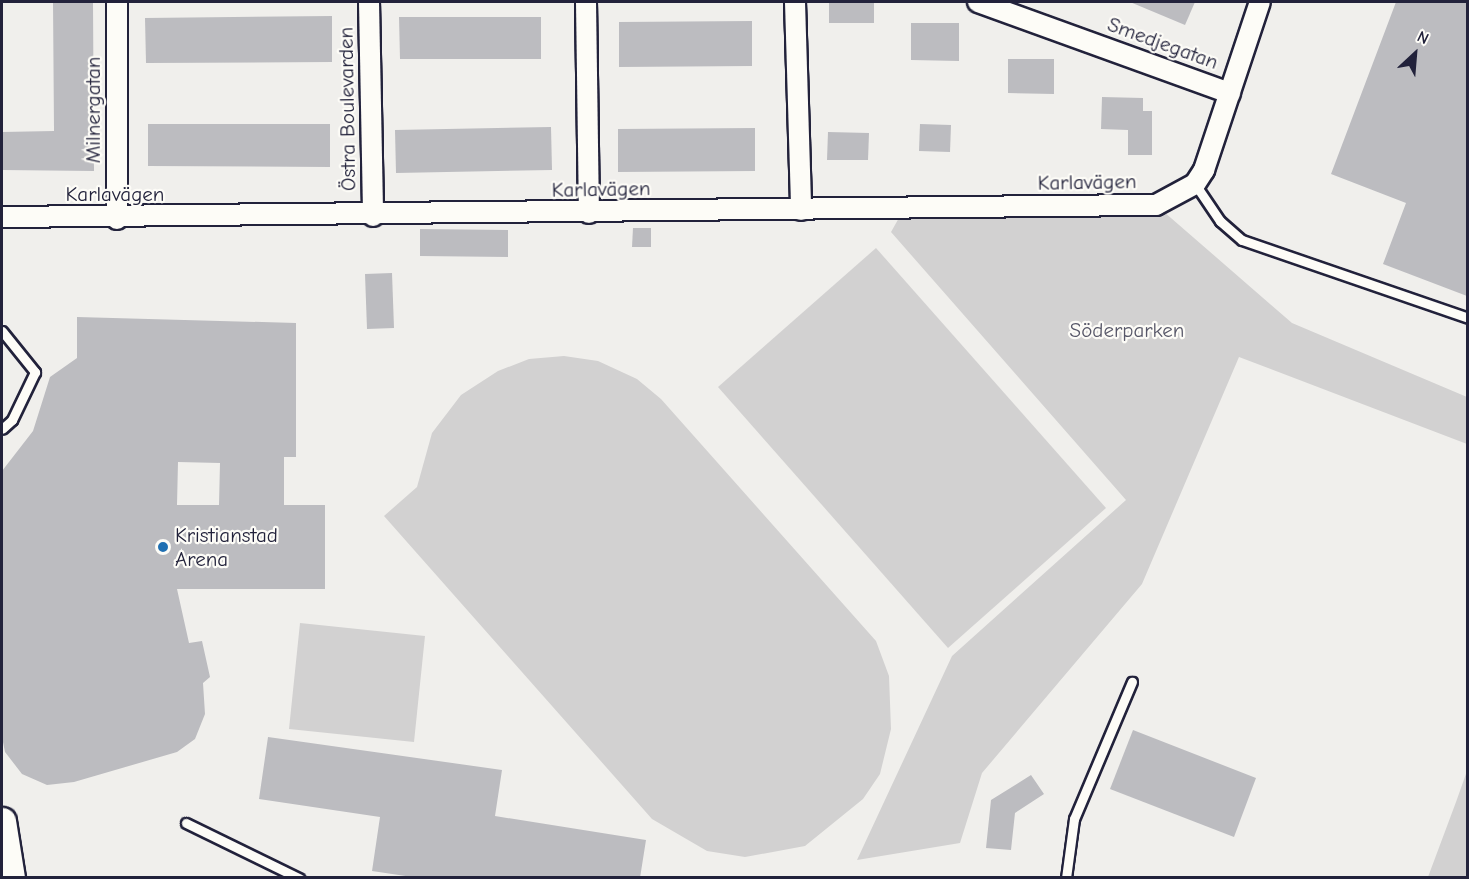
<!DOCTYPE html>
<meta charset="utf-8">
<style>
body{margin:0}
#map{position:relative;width:1469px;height:879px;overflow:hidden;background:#f0efec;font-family:"Comic Neue",sans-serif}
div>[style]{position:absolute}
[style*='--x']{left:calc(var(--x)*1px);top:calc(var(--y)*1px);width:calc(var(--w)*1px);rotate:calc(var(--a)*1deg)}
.green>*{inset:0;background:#d2d1d1}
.building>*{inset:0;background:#bcbcc0}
.roads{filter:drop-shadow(2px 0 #22223b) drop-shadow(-2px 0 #22223b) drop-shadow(0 2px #22223b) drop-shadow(0 -2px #22223b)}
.lane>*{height:9px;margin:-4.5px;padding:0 4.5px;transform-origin:4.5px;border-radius:4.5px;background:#fdfcf7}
.street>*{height:20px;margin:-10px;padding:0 10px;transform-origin:10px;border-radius:10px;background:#fdfcf7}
.secondary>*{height:27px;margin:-13.5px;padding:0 13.5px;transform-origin:13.5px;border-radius:13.5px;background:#fdfcf7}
.dots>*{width:16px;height:16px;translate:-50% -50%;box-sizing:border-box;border:3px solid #fdfcf7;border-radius:50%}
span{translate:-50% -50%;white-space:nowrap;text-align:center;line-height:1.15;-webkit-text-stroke:4.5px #fdfcf7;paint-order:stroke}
.street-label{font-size:21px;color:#22223b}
.park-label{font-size:21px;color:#575768}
.poi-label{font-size:21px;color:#22223b}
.left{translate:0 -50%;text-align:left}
.frame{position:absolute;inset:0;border:3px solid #22223b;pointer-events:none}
.north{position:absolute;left:1385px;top:24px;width:60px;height:60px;-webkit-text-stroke:4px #fdfcf7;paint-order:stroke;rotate:26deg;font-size:16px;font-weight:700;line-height:24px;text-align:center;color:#22223b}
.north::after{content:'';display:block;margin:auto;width:21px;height:27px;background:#22223b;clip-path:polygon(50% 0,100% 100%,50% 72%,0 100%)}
</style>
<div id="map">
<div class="green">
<div style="clip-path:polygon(1156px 205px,1292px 323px,1467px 397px,1467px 444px,1239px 357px,1142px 584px,982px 773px,960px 843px,857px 860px,952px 656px,1126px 500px,891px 232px,904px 209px)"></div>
<div style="clip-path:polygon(876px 248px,1106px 508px,948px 648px,718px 387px)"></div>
<div style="clip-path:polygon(564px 356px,598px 361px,637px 379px,661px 399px,876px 641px,889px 676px,891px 729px,880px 774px,863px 799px,805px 846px,745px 857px,707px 851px,652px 819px,384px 516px,417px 487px,432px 433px,461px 395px,498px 371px,529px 359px)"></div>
<div style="clip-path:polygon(300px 623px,425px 636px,414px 742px,289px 729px)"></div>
<div style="clip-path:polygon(1467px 771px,1467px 877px,1428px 877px,1456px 802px)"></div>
</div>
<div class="building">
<div style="clip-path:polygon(53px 2px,93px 2px,94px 171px,2px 170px,2px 132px,54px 131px)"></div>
<div style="clip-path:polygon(829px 2px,874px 2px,874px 23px,829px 23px)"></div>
<div style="clip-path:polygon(1130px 2px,1195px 2px,1185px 25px)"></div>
<div style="clip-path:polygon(1396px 2px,1467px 2px,1467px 296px,1383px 264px,1406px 203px,1331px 174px)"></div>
<div style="clip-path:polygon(332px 16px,332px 62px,146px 63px,145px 18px)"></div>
<div style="clip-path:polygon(399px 17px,541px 17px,541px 59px,400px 59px)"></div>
<div style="clip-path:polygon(752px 21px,752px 66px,619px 67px,619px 22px)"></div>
<div style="clip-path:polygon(911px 23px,959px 23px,959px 61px,911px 60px)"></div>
<div style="clip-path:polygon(1008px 59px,1054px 59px,1054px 94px,1008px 93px)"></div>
<div style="clip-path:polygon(1102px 97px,1143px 98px,1143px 111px,1152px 111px,1152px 155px,1128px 155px,1128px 130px,1101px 129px)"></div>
<div style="clip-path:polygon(148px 124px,330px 124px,330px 167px,148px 166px)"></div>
<div style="clip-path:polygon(920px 124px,951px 125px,950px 152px,919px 151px)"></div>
<div style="clip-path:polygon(551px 127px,552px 170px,396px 173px,395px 130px)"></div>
<div style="clip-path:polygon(755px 128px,755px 171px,618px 172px,618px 129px)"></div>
<div style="clip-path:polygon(828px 132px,869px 133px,868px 160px,827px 160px)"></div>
<div style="clip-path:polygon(633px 228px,651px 228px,651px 247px,632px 247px)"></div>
<div style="clip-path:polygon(420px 229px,508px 230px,508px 257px,420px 256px)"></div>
<div style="clip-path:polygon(392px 273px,394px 328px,367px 329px,365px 274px)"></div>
<div style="clip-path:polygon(evenodd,77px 317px,296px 323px,296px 457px,284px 457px,284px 505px,325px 505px,325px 589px,177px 589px,189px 643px,202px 641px,210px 677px,203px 683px,205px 714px,195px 739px,177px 752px,74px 782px,47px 785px,22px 774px,5px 752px,2px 737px,2px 471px,33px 431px,50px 377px,77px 358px,77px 317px,178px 462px,220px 463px,219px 505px,177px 505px,178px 462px)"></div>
<div style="clip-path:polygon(1133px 730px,1256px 778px,1234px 837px,1110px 789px)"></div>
<div style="clip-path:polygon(268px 737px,502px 770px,495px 816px,646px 840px,640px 878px,419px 878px,372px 871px,380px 817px,259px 799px)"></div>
<div style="clip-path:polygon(1031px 775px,1044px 794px,1015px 813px,1011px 850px,986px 848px,991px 800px)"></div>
</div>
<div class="roads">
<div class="lane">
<div style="--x:1195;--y:184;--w:45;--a:56"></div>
<div style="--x:1220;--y:221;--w:29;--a:41"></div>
<div style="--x:1242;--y:240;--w:239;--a:19"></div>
<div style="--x:2;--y:331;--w:53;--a:51.2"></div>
<div style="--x:35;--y:372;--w:53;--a:115.6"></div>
<div style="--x:12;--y:420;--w:13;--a:138"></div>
<div style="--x:186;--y:823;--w:126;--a:26"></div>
<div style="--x:1066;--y:878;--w:60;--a:-82.3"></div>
<div style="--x:1074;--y:819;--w:149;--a:-67.1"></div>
</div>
<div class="street">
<div style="--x:117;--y:2;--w:217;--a:90"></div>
<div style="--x:369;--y:2;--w:214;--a:88.9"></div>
<div style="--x:586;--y:2;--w:211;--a:89.2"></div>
<div style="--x:795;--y:2;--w:208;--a:88.3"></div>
<div style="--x:978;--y:2;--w:268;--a:19.9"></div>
<div style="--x:2;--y:217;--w:1154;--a:-0.6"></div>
<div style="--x:1156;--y:205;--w:44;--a:-28.3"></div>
<div style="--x:1195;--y:184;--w:17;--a:-57"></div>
<div style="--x:1204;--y:170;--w:177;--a:-71.6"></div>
</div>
<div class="secondary">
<div style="--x:2;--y:821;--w:58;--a:81"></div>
</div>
</div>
<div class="dots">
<div style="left:163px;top:547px;background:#1f6fb2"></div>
</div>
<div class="street-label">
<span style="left:1163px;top:43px;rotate:20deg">Smedjegatan</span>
<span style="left:347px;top:109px;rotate:-91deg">Östra Boulevarden</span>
<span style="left:93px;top:110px;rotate:-90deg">Milnergatan</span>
<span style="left:1087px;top:182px;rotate:-1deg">Karlavägen</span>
<span style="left:601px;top:189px;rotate:-1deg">Karlavägen</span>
<span style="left:115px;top:194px">Karlavägen</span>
</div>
<div class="park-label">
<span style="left:1127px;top:330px">Söderparken</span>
</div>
<div class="poi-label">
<span class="left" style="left:175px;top:547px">Kristianstad<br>Arena</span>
</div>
<div class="frame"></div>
<div class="north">N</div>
</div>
